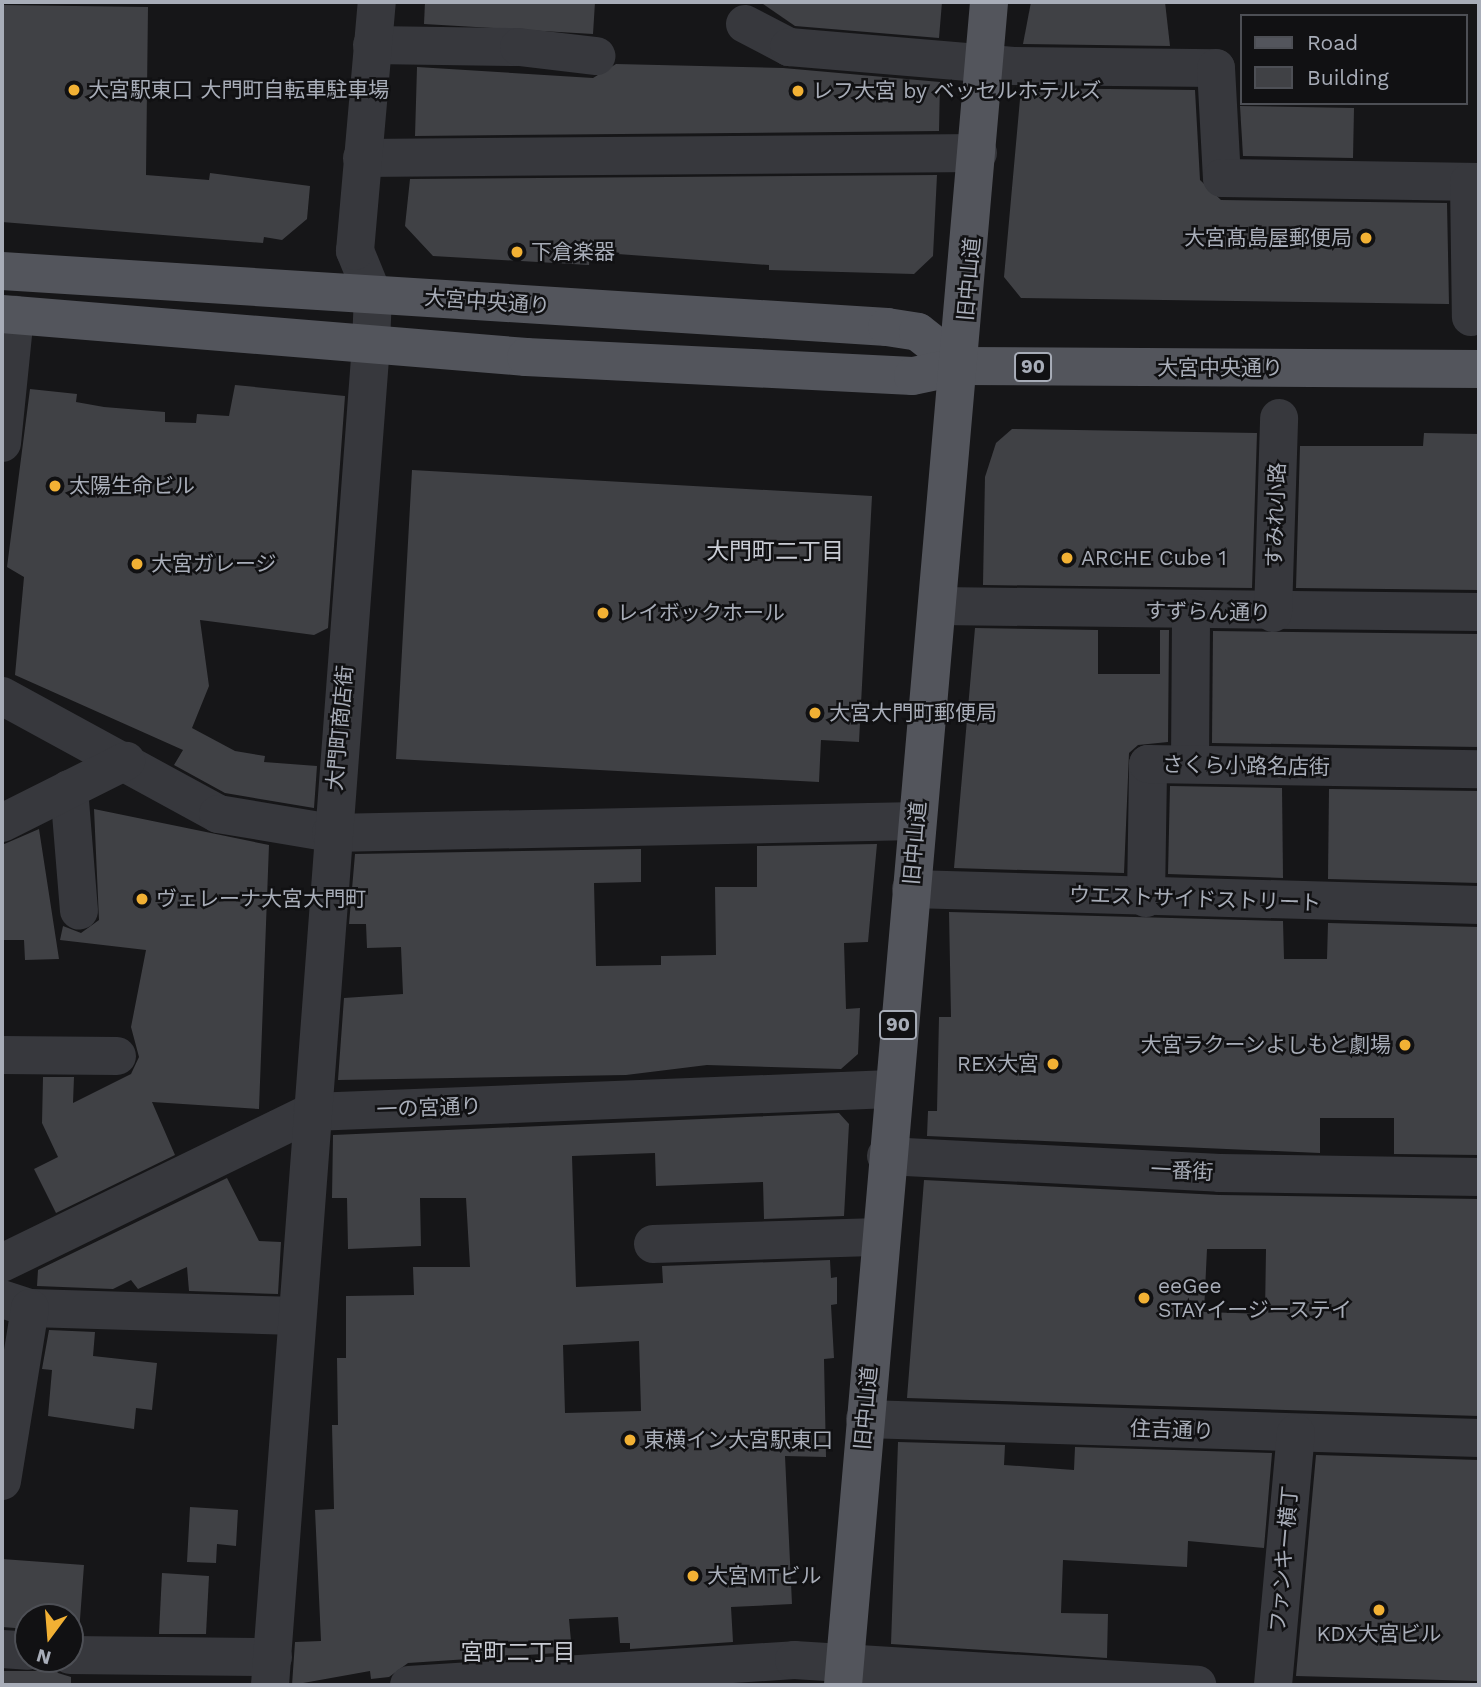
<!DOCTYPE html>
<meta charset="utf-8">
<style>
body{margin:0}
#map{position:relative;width:1481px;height:1687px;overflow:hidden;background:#161618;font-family:"Work Sans","Noto Sans JP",sans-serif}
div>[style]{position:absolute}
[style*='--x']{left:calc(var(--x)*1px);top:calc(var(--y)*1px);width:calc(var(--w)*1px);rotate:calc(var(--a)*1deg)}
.building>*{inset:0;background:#404145}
.minor>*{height:38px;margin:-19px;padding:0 19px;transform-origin:19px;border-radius:19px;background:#37383d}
.major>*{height:38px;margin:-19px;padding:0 19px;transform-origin:19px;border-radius:19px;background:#53555c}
.dots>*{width:19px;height:19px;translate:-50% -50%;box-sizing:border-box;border:4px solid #111113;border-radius:50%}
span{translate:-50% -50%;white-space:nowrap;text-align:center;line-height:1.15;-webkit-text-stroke:5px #111113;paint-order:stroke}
.shield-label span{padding:2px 5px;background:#111113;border:2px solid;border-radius:5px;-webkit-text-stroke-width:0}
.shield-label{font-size:19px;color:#a8adb8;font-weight:700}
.poi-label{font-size:21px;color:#a8adb8}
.left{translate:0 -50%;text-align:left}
.right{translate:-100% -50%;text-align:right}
.street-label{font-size:21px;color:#a8adb8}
.neighbourhood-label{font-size:23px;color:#c9ccd4}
.frame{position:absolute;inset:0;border:4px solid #a8adb8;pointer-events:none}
.legend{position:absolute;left:1240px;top:14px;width:228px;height:91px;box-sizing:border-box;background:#111113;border:2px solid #4d4f55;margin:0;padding:9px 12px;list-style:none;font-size:21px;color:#a8adb8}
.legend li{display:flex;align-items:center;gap:14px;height:35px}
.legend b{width:35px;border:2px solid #4d4f55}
.north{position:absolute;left:14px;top:1603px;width:70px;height:70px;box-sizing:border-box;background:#111113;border:2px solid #4d4f55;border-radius:50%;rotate:196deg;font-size:19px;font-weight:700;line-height:28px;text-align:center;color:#a8adb8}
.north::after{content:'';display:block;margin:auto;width:24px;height:32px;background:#f2b134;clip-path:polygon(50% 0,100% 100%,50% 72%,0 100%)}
</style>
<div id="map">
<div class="building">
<div style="clip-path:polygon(425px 2px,595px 2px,593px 34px,424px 24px)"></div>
<div style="clip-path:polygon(760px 2px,942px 2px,939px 38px,795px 26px)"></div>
<div style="clip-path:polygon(1031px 2px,1165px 2px,1170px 46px,1023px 44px)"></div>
<div style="clip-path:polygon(2px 5px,148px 7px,146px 175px,209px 180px,210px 173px,310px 186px,307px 219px,282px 240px,264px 237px,263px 243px,2px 222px)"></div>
<div style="clip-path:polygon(616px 64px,783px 68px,940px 82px,939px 131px,415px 136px,417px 67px,593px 78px)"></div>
<div style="clip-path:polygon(1021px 88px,1195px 90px,1200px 180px,1221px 200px,1447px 203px,1449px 304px,1021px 298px,1004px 277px)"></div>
<div style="clip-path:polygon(1240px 106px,1354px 108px,1353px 158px,1243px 156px)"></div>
<div style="clip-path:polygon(937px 175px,933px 256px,914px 274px,769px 270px,769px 265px,590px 252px,589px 265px,433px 256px,405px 226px,410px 179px)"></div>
<div style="clip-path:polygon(235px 385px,345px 396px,328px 628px,314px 635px,200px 620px,209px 686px,192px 728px,235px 751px,265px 756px,264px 762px,317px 766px,314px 808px,225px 793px,174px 765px,183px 750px,15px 675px,24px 577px,7px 567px,30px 389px,77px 394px,76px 402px,104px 407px,165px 412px,165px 422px,196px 423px,197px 414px,229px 416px)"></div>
<div style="clip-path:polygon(1012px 429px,1257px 433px,1252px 588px,983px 585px,985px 477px,996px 443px)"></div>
<div style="clip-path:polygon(1424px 433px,1479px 434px,1479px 590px,1296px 588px,1300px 446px,1423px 446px)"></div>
<div style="clip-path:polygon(412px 470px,872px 496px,859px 742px,821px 740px,819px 782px,396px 759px)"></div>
<div style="clip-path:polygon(975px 628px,1098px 630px,1098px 674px,1160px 674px,1160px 630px,1169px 630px,1168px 742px,1138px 745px,1129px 753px,1124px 873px,954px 868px)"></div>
<div style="clip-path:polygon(1213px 631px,1479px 634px,1479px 747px,1212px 743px)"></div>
<div style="clip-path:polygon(1170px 786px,1282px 788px,1283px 878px,1168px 874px)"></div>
<div style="clip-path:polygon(1329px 789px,1479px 791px,1479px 883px,1328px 879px)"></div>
<div style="clip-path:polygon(94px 809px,269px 845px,259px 1109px,152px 1102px,175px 1155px,56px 1213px,34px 1169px,58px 1157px,42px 1123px,43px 1077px,74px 1077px,73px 1103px,131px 1074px,139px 1057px,131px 1027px,146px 950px,60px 940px,63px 926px,81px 933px,99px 920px)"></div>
<div style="clip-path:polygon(39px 829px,59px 959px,25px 960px,24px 940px,2px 940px,2px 845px)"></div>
<div style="clip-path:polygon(877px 844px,868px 942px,844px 943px,846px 1009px,860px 1008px,858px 1054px,841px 1069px,707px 1065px,626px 1075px,338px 1080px,344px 998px,403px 994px,401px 947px,367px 948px,366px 924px,349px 924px,355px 854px,641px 849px,641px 882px,594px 883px,596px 966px,661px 965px,661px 956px,716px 955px,715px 887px,757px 887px,757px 846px)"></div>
<div style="clip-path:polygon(949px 912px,1283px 921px,1284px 959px,1327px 959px,1328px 923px,1479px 927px,1479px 1155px,1394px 1154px,1394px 1118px,1320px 1118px,1320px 1153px,927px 1136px,928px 1111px,937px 1111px,939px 1017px,951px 1017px)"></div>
<div style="clip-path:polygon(evenodd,839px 1113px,849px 1124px,844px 1216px,764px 1219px,763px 1182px,656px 1186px,655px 1153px,572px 1156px,576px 1287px,663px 1283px,662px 1266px,830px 1260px,831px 1278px,837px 1277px,837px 1304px,831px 1305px,834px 1358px,824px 1359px,826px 1457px,785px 1456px,792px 1604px,731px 1607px,733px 1642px,630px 1649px,630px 1643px,620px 1643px,618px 1617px,569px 1619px,572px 1652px,408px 1663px,389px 1677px,371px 1679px,370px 1671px,292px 1685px,295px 1642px,321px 1641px,315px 1510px,334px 1509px,332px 1425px,338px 1425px,337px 1358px,346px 1358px,346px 1296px,414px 1295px,413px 1267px,470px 1267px,466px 1198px,420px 1198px,421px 1246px,348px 1249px,347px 1198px,332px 1198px,333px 1135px,839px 1113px,639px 1341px,641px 1411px,565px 1413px,563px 1345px,639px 1341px)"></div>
<div style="clip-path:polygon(227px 1178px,259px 1241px,281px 1242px,278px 1294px,189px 1291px,187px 1267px,138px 1289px,131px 1280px,113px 1289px,37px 1286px,38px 1270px)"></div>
<div style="clip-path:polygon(evenodd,924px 1180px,1219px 1195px,1479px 1199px,1479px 1416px,907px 1398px,924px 1180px,1207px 1249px,1266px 1249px,1265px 1314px,1204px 1312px,1207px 1249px)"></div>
<div style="clip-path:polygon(49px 1330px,95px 1332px,93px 1356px,157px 1363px,152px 1410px,136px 1408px,134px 1429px,48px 1416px,52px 1370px,42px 1369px)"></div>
<div style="clip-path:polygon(898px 1442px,1005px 1445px,1004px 1465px,1074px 1470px,1075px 1447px,1272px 1453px,1264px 1548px,1188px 1541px,1187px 1567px,1063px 1560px,1061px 1613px,1108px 1614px,1107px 1658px,891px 1644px)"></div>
<div style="clip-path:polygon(1316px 1455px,1479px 1460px,1478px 1681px,1296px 1676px)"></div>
<div style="clip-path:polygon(190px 1507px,238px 1510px,236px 1546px,217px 1544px,216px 1563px,187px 1562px)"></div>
<div style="clip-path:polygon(2px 1559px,84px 1565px,79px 1633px,70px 1633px,70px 1617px,28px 1617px,28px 1629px,2px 1627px)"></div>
<div style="clip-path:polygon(162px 1573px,209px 1576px,206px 1634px,159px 1634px)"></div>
<div style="clip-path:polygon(48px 1659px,58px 1673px,71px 1677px,71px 1685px,2px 1685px,2px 1671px,37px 1671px)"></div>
</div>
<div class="minor">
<div style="--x:745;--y:24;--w:50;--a:27.6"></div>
<div style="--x:789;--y:47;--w:225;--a:4.8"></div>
<div style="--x:1013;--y:66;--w:203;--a:0.6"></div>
<div style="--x:1216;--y:68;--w:110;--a:86.9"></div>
<div style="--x:1222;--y:178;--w:257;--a:0.9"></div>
<div style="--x:372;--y:45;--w:147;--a:0.8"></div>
<div style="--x:519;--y:47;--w:78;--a:6.7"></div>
<div style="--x:362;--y:158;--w:616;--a:-0.47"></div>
<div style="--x:1469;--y:182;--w:135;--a:89.2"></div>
<div style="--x:2;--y:443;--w:129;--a:-84.2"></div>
<div style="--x:938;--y:606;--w:541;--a:0.64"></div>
<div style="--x:1273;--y:613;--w:195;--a:-88.2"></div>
<div style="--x:2;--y:696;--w:246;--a:28.6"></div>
<div style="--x:218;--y:814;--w:115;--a:9.5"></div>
<div style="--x:331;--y:833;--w:586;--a:-1.17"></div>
<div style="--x:1190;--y:764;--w:151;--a:-89.6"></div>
<div style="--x:69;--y:789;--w:122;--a:85.3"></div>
<div style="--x:2;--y:823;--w:139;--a:-26.6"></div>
<div style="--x:911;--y:889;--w:568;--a:1.61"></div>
<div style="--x:1146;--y:898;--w:134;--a:-89.1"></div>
<div style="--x:1148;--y:764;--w:331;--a:0.9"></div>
<div style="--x:2;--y:1055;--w:115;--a:0.5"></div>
<div style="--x:886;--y:1156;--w:334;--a:2.9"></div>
<div style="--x:1220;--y:1173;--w:259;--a:0.9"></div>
<div style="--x:653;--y:1244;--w:227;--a:-1.8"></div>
<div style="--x:2;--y:1263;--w:345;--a:-26"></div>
<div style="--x:312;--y:1112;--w:579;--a:-2.27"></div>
<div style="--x:2;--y:1299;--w:29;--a:18"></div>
<div style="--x:30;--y:1308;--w:266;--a:1.7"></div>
<div style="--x:865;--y:1419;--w:614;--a:1.77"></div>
<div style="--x:2;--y:1481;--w:175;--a:-80.8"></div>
<div style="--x:2;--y:1649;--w:26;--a:4"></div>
<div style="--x:70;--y:1655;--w:203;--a:0.6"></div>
<div style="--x:270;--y:1685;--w:1345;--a:-85.69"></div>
<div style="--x:371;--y:344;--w:49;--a:-87.7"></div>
<div style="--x:373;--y:295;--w:48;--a:-112.2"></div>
<div style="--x:355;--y:251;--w:250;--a:-85"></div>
<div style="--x:409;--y:1685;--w:386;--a:-3.7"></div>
<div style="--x:794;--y:1660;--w:404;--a:3.5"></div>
<div style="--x:1273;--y:1685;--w:253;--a:-84.8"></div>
</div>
<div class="major">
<div style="--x:2;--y:271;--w:887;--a:3.62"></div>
<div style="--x:887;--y:327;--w:31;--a:9"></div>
<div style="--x:918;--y:332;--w:55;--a:38.3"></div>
<div style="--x:2;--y:314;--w:526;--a:4.69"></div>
<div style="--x:526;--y:357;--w:387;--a:2.8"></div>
<div style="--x:913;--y:376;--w:49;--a:-11.8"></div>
<div style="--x:961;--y:366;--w:518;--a:0.33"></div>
<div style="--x:843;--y:1685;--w:1689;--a:-85.04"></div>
</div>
<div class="dots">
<div style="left:74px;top:90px;background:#f2b134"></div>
<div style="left:798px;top:91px;background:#f2b134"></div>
<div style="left:1366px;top:238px;background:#f2b134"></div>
<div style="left:517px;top:252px;background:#f2b134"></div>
<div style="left:55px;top:486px;background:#f2b134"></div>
<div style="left:1067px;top:558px;background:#f2b134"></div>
<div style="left:137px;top:564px;background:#f2b134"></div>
<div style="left:603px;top:613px;background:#f2b134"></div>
<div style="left:815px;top:713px;background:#f2b134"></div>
<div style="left:142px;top:899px;background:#f2b134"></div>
<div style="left:1405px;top:1045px;background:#f2b134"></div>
<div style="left:1053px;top:1064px;background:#f2b134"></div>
<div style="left:1144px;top:1298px;background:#f2b134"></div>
<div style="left:630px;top:1440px;background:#f2b134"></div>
<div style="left:693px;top:1576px;background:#f2b134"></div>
<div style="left:1379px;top:1610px;background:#f2b134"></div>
</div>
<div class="shield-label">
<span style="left:1033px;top:367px">90</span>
<span style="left:898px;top:1025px">90</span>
</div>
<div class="poi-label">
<span class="left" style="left:88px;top:90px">大宮駅東口 大門町自転車駐車場</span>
<span class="left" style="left:812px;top:91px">レフ大宮 by ベッセルホテルズ</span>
<span class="right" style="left:1352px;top:238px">大宮髙島屋郵便局</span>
<span class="left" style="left:531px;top:252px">下倉楽器</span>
<span class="left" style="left:69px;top:486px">太陽生命ビル</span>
<span class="left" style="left:1081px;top:558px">ARCHE Cube 1</span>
<span class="left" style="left:151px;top:564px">大宮ガレージ</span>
<span class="left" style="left:617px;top:613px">レイボックホール</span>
<span class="left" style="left:829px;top:713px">大宮大門町郵便局</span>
<span class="left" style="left:156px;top:899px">ヴェレーナ大宮大門町</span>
<span class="right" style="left:1391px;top:1045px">大宮ラクーンよしもと劇場</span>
<span class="right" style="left:1039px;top:1064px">REX大宮</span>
<span class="left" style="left:1158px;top:1298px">eeGee<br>STAYイージーステイ</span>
<span class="left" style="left:644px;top:1440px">東横イン大宮駅東口</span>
<span class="left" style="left:707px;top:1576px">大宮MTビル</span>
<span style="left:1379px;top:1634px">KDX大宮ビル</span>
</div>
<div class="street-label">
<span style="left:969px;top:279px;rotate:-85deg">旧中山道</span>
<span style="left:487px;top:302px;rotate:4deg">大宮中央通り</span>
<span style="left:1220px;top:368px">大宮中央通り</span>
<span style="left:1276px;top:515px;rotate:-88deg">すみれ小路</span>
<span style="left:1208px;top:612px;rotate:1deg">すずらん通り</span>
<span style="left:340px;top:728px;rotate:-85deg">大門町商店街</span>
<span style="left:1246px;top:766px;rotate:1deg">さくら小路名店街</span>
<span style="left:915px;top:843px;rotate:-85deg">旧中山道</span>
<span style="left:1195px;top:899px;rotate:2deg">ウエストサイドストリート</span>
<span style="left:429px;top:1108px;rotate:-2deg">一の宮通り</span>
<span style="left:1182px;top:1171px;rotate:3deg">一番街</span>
<span style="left:866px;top:1408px;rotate:-85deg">旧中山道</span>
<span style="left:1172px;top:1430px;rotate:2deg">住吉通り</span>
<span style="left:1284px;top:1559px;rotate:-85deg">ファンキー横丁</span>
</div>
<div class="neighbourhood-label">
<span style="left:775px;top:552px">大門町二丁目</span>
<span style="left:518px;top:1653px">宮町二丁目</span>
</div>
<div class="frame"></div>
<ul class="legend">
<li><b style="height:9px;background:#53555c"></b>Road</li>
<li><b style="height:19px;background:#404145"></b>Building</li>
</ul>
<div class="north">N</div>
</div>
